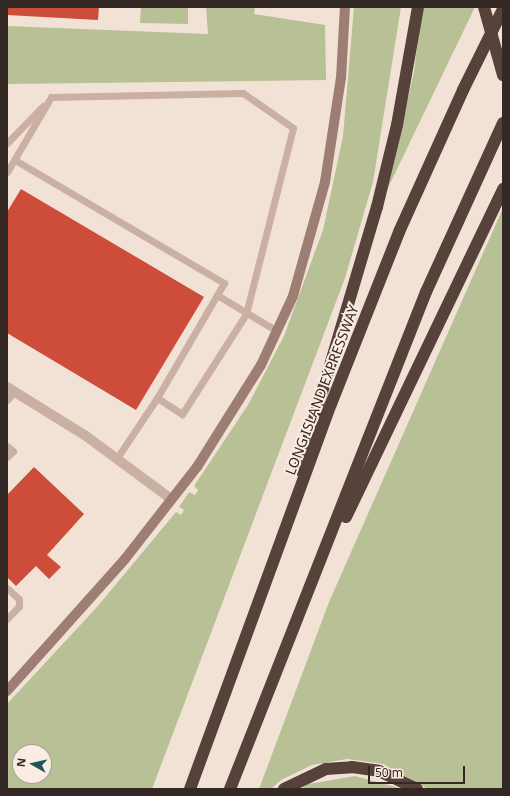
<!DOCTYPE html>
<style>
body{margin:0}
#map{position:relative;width:510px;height:796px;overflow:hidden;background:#f2e2d6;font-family:"Noto Sans",sans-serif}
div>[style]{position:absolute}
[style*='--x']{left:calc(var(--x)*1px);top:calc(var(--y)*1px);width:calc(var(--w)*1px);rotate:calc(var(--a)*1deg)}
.green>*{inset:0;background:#b8c196}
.building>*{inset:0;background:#cd4d3a}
.service>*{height:7px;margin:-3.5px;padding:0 3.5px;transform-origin:3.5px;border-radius:3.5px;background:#cab0a2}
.minor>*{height:10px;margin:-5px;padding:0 5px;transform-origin:5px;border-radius:5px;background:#cab0a2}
.secondary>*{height:10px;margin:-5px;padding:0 5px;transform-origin:5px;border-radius:5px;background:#9e7e73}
.motorway>*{height:12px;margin:-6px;padding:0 6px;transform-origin:6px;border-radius:6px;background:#56413b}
.motorway-bridge>*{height:12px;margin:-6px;padding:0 6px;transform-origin:6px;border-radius:6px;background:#56413b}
span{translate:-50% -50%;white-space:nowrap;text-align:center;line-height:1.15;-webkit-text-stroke:4px #faece2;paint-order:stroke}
.street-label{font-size:14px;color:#342825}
.frame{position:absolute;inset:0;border:8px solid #342825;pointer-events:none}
.north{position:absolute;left:12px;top:744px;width:40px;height:40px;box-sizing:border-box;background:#faece2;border:1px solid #ab9e96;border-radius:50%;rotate:278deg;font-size:11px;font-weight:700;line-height:16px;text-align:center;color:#342825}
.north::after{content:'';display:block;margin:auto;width:14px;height:18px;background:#195855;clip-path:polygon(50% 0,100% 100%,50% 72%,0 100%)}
.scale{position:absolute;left:368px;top:766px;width:97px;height:18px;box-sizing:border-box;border:2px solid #342825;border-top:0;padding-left:5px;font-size:12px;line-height:14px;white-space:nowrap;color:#342825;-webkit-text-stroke:3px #faece2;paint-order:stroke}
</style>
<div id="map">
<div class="green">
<div style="clip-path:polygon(141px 7px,188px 7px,188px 24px,140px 23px)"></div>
<div style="clip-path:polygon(206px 7px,255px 7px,254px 14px,325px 25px,326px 80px,7px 84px,7px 26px,208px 34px)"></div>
<div style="clip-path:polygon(evenodd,354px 7px,401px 7px,373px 182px,345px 278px,152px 789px,7px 789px,7px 704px,97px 607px,176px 512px,181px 515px,184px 510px,179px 507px,189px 492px,195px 495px,198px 490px,194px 486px,248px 405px,284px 336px,323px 230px,343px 136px,354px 7px,20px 752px,44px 752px,44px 776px,20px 776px,20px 752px)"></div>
<div style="clip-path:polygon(422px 7px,475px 7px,387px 190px,414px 72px)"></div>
<div style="clip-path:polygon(503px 208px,503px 789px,428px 789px,383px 764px,347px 759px,312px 765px,281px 780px,271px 789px,259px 789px,329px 602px)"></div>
<div style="clip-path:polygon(355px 776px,403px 789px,301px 789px,308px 784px)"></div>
</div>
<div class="building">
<div style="clip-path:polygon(7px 7px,99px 7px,98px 20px,7px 15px)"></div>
<div style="clip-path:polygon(21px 189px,204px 297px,136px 410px,7px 333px,7px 212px)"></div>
<div style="clip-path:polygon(34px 467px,84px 514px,47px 555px,61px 567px,49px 579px,36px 566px,16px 586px,7px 577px,7px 495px)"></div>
</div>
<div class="service">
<div style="--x:7;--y:143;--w:52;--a:-45.8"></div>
<div style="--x:15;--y:160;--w:243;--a:30.5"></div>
<div style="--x:224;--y:283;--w:14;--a:120"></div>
<div style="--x:7;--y:172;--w:87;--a:-59.6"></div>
<div style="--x:51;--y:97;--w:192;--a:-1.2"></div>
<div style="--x:243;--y:93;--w:61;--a:35"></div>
<div style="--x:293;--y:128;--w:192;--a:104.2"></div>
<div style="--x:246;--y:314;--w:119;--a:122.6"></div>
<div style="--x:182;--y:414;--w:30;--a:-147"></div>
<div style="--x:157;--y:398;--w:72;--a:123.7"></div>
<div style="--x:157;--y:398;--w:119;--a:-59.8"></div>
<div style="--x:217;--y:295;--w:70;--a:31"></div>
<div style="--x:7;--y:400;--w:11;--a:-49"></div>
<div style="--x:7;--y:446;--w:8;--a:40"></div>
<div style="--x:13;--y:451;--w:8;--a:135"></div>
<div style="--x:7;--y:588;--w:16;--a:43"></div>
<div style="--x:19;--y:599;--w:7;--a:90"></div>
<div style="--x:19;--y:606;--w:18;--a:133"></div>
</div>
<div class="minor">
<div style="--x:7;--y:387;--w:93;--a:31.8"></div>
<div style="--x:86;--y:436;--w:106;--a:36.5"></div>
</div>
<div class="secondary">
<div style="--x:7;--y:691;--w:177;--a:-48.2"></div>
<div style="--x:125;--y:559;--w:117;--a:-52"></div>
<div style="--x:197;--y:467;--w:120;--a:-57.9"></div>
<div style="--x:261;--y:365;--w:76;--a:-65.1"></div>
<div style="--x:293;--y:296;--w:118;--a:-74.3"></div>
<div style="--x:325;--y:182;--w:105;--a:-81.3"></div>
<div style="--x:341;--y:78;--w:71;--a:-86.8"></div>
</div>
<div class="motorway">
<div style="--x:484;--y:7;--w:71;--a:74.4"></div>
<div style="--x:299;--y:470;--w:274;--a:-73.5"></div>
<div style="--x:377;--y:207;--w:84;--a:-76.3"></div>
<div style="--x:397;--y:125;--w:120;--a:-79.9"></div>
<div style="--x:346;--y:517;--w:364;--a:-64.4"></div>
<div style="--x:190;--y:789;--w:410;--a:-69.9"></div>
<div style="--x:331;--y:404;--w:185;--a:-68.4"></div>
<div style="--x:399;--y:232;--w:156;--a:-65.7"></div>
<div style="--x:230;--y:789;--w:534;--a:-68.48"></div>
<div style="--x:426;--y:292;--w:186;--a:-65.5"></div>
<div style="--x:284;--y:789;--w:47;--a:-25.5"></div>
<div style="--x:326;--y:769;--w:26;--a:-4"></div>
<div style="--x:352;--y:767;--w:27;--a:8"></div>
<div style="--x:379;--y:771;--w:42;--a:25.3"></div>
</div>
<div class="motorway-bridge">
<div style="--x:463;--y:90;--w:90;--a:-63.7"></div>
</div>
<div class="street-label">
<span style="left:322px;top:390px;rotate:-69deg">LONG ISLAND EXPRESSWAY</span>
</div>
<div class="frame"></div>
<div class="north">N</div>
<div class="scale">50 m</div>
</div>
